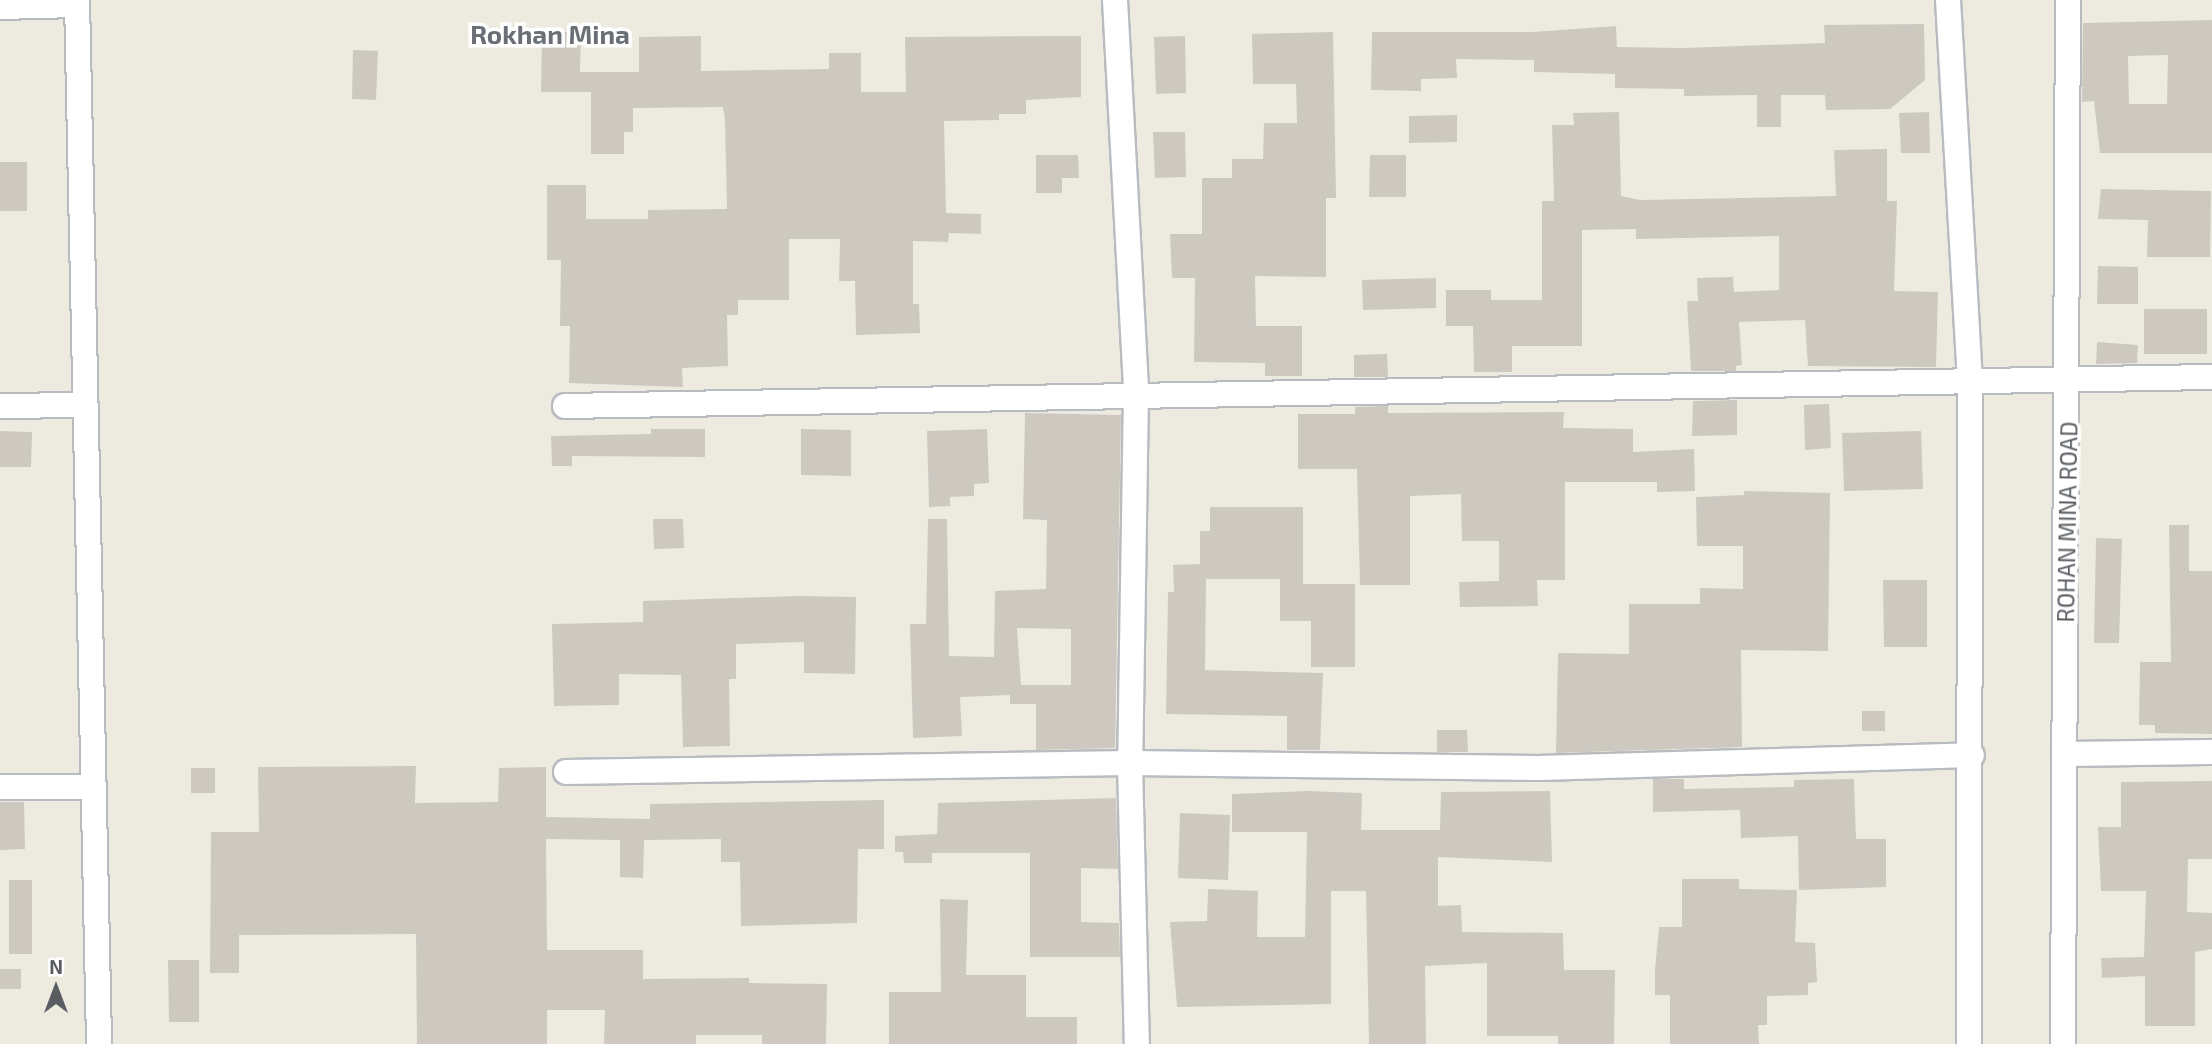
<!DOCTYPE html>
<style>
body{margin:0}
#map{position:relative;width:2212px;height:1044px;overflow:hidden;background:#edebe0;font-family:"Exo 2",sans-serif}
div>[style]{position:absolute}
[style*='--x']{left:calc(var(--x)*1px);top:calc(var(--y)*1px);width:calc(var(--w)*1px);rotate:calc(var(--a)*1deg)}
.building>*{inset:0;background:#cdc9c1}
.roads{filter:drop-shadow(2px 0 #b8bbc0) drop-shadow(-2px 0 #b8bbc0) drop-shadow(0 2px #b8bbc0) drop-shadow(0 -2px #b8bbc0)}
.minor>*{height:24px;margin:-12px;padding:0 12px;transform-origin:12px;border-radius:12px;background:#fff}
span{translate:-50% -50%;white-space:nowrap;text-align:center;line-height:1.15;-webkit-text-stroke:7px #fff;paint-order:stroke}
.street-label{font-size:23px;color:#595d62}
.quarter-label{font-size:26px;color:#696f75;font-weight:700}
.north{position:absolute;left:21px;top:953px;width:70px;height:70px;-webkit-text-stroke:5px #fff;paint-order:stroke;rotate:0deg;font-size:19px;font-weight:700;line-height:28px;text-align:center;color:#595d62}
.north::after{content:'';display:block;margin:auto;width:24px;height:32px;background:#595d62;clip-path:polygon(50% 0,100% 100%,50% 72%,0 100%)}
</style>
<div id="map">
<div class="building">
<div style="clip-path:polygon(evenodd,2212px 20px,2212px 153px,2100px 153px,2094px 101px,2082px 102px,2083px 23px,2212px 20px,2168px 55px,2167px 104px,2129px 104px,2128px 56px,2168px 55px)"></div>
<div style="clip-path:polygon(1924px 24px,1925px 80px,1890px 109px,1826px 110px,1825px 95px,1781px 95px,1781px 127px,1757px 127px,1757px 95px,1684px 96px,1684px 89px,1615px 88px,1615px 74px,1534px 72px,1534px 60px,1456px 59px,1457px 78px,1421px 79px,1421px 91px,1371px 90px,1372px 32px,1533px 32px,1616px 26px,1617px 47px,1683px 48px,1825px 43px,1824px 25px)"></div>
<div style="clip-path:polygon(542px 32px,581px 32px,580px 72px,639px 72px,639px 37px,701px 36px,701px 71px,829px 69px,829px 53px,861px 53px,861px 92px,906px 92px,905px 37px,1081px 36px,1081px 97px,1026px 100px,1026px 114px,999px 114px,999px 120px,944px 121px,946px 213px,981px 214px,981px 234px,949px 233px,948px 242px,913px 241px,913px 304px,919px 304px,920px 333px,856px 335px,855px 281px,839px 281px,840px 239px,789px 239px,789px 300px,738px 300px,738px 315px,727px 315px,728px 366px,682px 368px,683px 387px,569px 383px,570px 326px,560px 326px,561px 260px,547px 260px,547px 185px,586px 185px,586px 219px,648px 219px,648px 210px,727px 209px,725px 120px,723px 107px,633px 108px,633px 132px,624px 132px,624px 154px,591px 154px,591px 92px,541px 92px)"></div>
<div style="clip-path:polygon(1333px 32px,1336px 198px,1326px 198px,1326px 277px,1255px 276px,1256px 326px,1302px 326px,1302px 376px,1265px 376px,1265px 363px,1194px 362px,1195px 278px,1172px 278px,1170px 234px,1202px 234px,1202px 178px,1232px 178px,1232px 159px,1263px 159px,1264px 123px,1297px 123px,1296px 84px,1253px 84px,1252px 34px)"></div>
<div style="clip-path:polygon(1185px 36px,1186px 93px,1156px 94px,1154px 37px)"></div>
<div style="clip-path:polygon(353px 50px,378px 51px,376px 100px,352px 99px)"></div>
<div style="clip-path:polygon(1619px 112px,1621px 196px,1640px 200px,1836px 196px,1834px 150px,1887px 149px,1887px 201px,1897px 201px,1894px 291px,1938px 292px,1936px 367px,1808px 366px,1805px 320px,1739px 322px,1742px 365px,1736px 366px,1736px 371px,1691px 371px,1687px 301px,1698px 301px,1697px 278px,1733px 277px,1734px 292px,1779px 290px,1779px 236px,1636px 239px,1636px 229px,1582px 230px,1582px 346px,1512px 346px,1512px 372px,1474px 372px,1473px 326px,1446px 326px,1446px 290px,1491px 290px,1491px 300px,1542px 300px,1542px 201px,1554px 201px,1552px 125px,1574px 125px,1573px 113px)"></div>
<div style="clip-path:polygon(1929px 112px,1930px 153px,1901px 153px,1899px 113px)"></div>
<div style="clip-path:polygon(1457px 115px,1457px 142px,1409px 143px,1409px 116px)"></div>
<div style="clip-path:polygon(1153px 132px,1185px 132px,1186px 177px,1155px 178px)"></div>
<div style="clip-path:polygon(1036px 155px,1078px 155px,1079px 178px,1062px 178px,1062px 193px,1036px 193px)"></div>
<div style="clip-path:polygon(1370px 155px,1406px 155px,1406px 197px,1369px 197px)"></div>
<div style="clip-path:polygon(0 162px,27px 162px,27px 211px,0 211px)"></div>
<div style="clip-path:polygon(2101px 189px,2211px 191px,2210px 257px,2147px 257px,2148px 220px,2098px 219px)"></div>
<div style="clip-path:polygon(2098px 266px,2138px 267px,2138px 304px,2097px 304px)"></div>
<div style="clip-path:polygon(1436px 278px,1436px 308px,1363px 310px,1362px 280px)"></div>
<div style="clip-path:polygon(2144px 309px,2207px 309px,2207px 354px,2144px 354px)"></div>
<div style="clip-path:polygon(2097px 342px,2138px 345px,2137px 363px,2096px 364px)"></div>
<div style="clip-path:polygon(1387px 354px,1388px 377px,1354px 377px,1354px 355px)"></div>
<div style="clip-path:polygon(1737px 400px,1737px 435px,1692px 436px,1693px 401px)"></div>
<div style="clip-path:polygon(1829px 404px,1831px 448px,1805px 450px,1804px 405px)"></div>
<div style="clip-path:polygon(1388px 406px,1388px 413px,1564px 412px,1563px 428px,1633px 429px,1633px 452px,1694px 449px,1695px 491px,1657px 492px,1657px 482px,1565px 482px,1565px 580px,1537px 580px,1538px 606px,1460px 607px,1459px 582px,1499px 581px,1499px 541px,1462px 541px,1461px 494px,1410px 496px,1410px 585px,1360px 585px,1357px 469px,1298px 469px,1298px 414px,1355px 414px,1355px 407px)"></div>
<div style="clip-path:polygon(evenodd,1025px 413px,1121px 415px,1115px 748px,1036px 750px,1036px 704px,1010px 704px,1010px 695px,960px 697px,962px 736px,913px 738px,910px 624px,926px 624px,928px 519px,947px 519px,949px 656px,994px 657px,995px 591px,1046px 589px,1047px 520px,1023px 519px,1025px 413px,1017px 628px,1071px 629px,1071px 685px,1021px 685px,1017px 628px)"></div>
<div style="clip-path:polygon(651px 429px,705px 429px,705px 457px,572px 456px,572px 466px,552px 466px,551px 436px,651px 434px)"></div>
<div style="clip-path:polygon(801px 429px,851px 430px,851px 476px,801px 475px)"></div>
<div style="clip-path:polygon(987px 429px,989px 483px,974px 484px,974px 496px,950px 497px,950px 506px,929px 507px,927px 431px)"></div>
<div style="clip-path:polygon(0 431px,32px 432px,31px 467px,0 467px)"></div>
<div style="clip-path:polygon(1921px 431px,1923px 489px,1844px 491px,1842px 433px)"></div>
<div style="clip-path:polygon(1744px 491px,1830px 493px,1828px 651px,1741px 650px,1742px 747px,1556px 753px,1558px 653px,1629px 654px,1629px 604px,1700px 604px,1700px 588px,1743px 589px,1743px 546px,1697px 546px,1696px 497px,1744px 495px)"></div>
<div style="clip-path:polygon(1210px 507px,1303px 507px,1303px 584px,1355px 584px,1355px 667px,1311px 667px,1311px 621px,1280px 621px,1280px 579px,1206px 579px,1205px 670px,1323px 673px,1320px 750px,1287px 750px,1287px 716px,1166px 714px,1168px 592px,1174px 592px,1173px 565px,1200px 564px,1200px 531px,1210px 531px)"></div>
<div style="clip-path:polygon(653px 519px,683px 519px,684px 548px,654px 549px)"></div>
<div style="clip-path:polygon(2169px 525px,2189px 525px,2189px 571px,2212px 571px,2212px 734px,2155px 733px,2155px 725px,2139px 725px,2140px 662px,2171px 662px)"></div>
<div style="clip-path:polygon(2096px 538px,2122px 539px,2119px 643px,2094px 643px)"></div>
<div style="clip-path:polygon(1883px 580px,1927px 580px,1927px 647px,1884px 647px)"></div>
<div style="clip-path:polygon(798px 596px,856px 597px,855px 674px,804px 673px,804px 642px,736px 644px,736px 679px,729px 679px,730px 746px,683px 747px,681px 675px,619px 674px,619px 705px,554px 706px,552px 624px,643px 622px,643px 601px)"></div>
<div style="clip-path:polygon(1862px 711px,1885px 711px,1885px 731px,1862px 731px)"></div>
<div style="clip-path:polygon(1437px 730px,1467px 730px,1468px 752px,1437px 752px)"></div>
<div style="clip-path:polygon(416px 766px,415px 803px,498px 802px,499px 768px,546px 767px,546px 817px,650px 819px,650px 804px,884px 800px,884px 849px,858px 849px,857px 923px,741px 926px,740px 862px,721px 862px,721px 839px,644px 840px,643px 878px,620px 877px,620px 840px,546px 839px,547px 950px,643px 950px,643px 979px,749px 978px,749px 983px,827px 984px,826px 1044px,762px 1044px,762px 1035px,696px 1035px,696px 1044px,604px 1044px,605px 1010px,547px 1010px,547px 1044px,417px 1044px,416px 934px,239px 935px,239px 973px,210px 973px,211px 832px,259px 832px,258px 767px)"></div>
<div style="clip-path:polygon(191px 768px,215px 768px,215px 793px,191px 793px)"></div>
<div style="clip-path:polygon(1653px 779px,1684px 779px,1684px 789px,1794px 787px,1794px 780px,1854px 779px,1856px 839px,1886px 839px,1886px 887px,1799px 890px,1798px 836px,1741px 838px,1740px 810px,1653px 812px)"></div>
<div style="clip-path:polygon(2212px 781px,2212px 859px,2188px 859px,2187px 912px,2212px 913px,2212px 949px,2195px 952px,2195px 1026px,2145px 1026px,2145px 976px,2102px 978px,2101px 958px,2144px 957px,2146px 891px,2101px 891px,2098px 827px,2121px 827px,2121px 782px)"></div>
<div style="clip-path:polygon(1308px 791px,1362px 793px,1361px 830px,1440px 830px,1441px 792px,1550px 791px,1552px 862px,1438px 857px,1438px 906px,1461px 905px,1462px 932px,1563px 933px,1564px 970px,1615px 970px,1614px 1044px,1558px 1044px,1558px 1036px,1487px 1036px,1487px 963px,1425px 966px,1426px 1044px,1369px 1044px,1366px 891px,1331px 891px,1331px 1004px,1177px 1007px,1170px 922px,1207px 921px,1208px 889px,1258px 891px,1257px 937px,1305px 937px,1307px 832px,1232px 832px,1232px 794px)"></div>
<div style="clip-path:polygon(1116px 798px,1118px 869px,1081px 868px,1081px 922px,1119px 923px,1120px 957px,1030px 957px,1030px 853px,932px 853px,932px 863px,904px 863px,903px 852px,895px 852px,895px 836px,937px 834px,938px 803px)"></div>
<div style="clip-path:polygon(0 802px,24px 802px,25px 849px,0 850px)"></div>
<div style="clip-path:polygon(1180px 813px,1230px 815px,1228px 880px,1178px 878px)"></div>
<div style="clip-path:polygon(1682px 879px,1739px 879px,1739px 889px,1797px 890px,1795px 942px,1815px 943px,1817px 982px,1808px 983px,1808px 995px,1767px 996px,1767px 1025px,1758px 1025px,1759px 1044px,1670px 1044px,1670px 995px,1655px 995px,1655px 970px,1659px 927px,1682px 927px)"></div>
<div style="clip-path:polygon(9px 880px,32px 880px,32px 954px,9px 954px)"></div>
<div style="clip-path:polygon(940px 899px,968px 900px,966px 975px,1026px 975px,1026px 1017px,1077px 1017px,1077px 1044px,889px 1044px,889px 992px,941px 992px)"></div>
<div style="clip-path:polygon(168px 960px,199px 960px,199px 1022px,169px 1022px)"></div>
<div style="clip-path:polygon(0 969px,21px 969px,21px 989px,0 989px)"></div>
</div>
<div class="roads">
<div class="minor">
<div style="--x:77;--y:0;--w:1044;--a:88.79"></div>
<div style="--x:1115;--y:0;--w:394;--a:86.9"></div>
<div style="--x:1136;--y:393;--w:370;--a:90.9"></div>
<div style="--x:1130;--y:763;--w:281;--a:88.6"></div>
<div style="--x:1948;--y:0;--w:383;--a:86.7"></div>
<div style="--x:1970;--y:382;--w:662;--a:90.09"></div>
<div style="--x:0;--y:7;--w:77;--a:-1.5"></div>
<div style="--x:0;--y:406;--w:85;--a:-0.7"></div>
<div style="--x:565;--y:406;--w:1647;--a:-1.01"></div>
<div style="--x:2064;--y:754;--w:148;--a:-0.8"></div>
<div style="--x:566;--y:772;--w:564;--a:-0.91"></div>
<div style="--x:1130;--y:763;--w:408;--a:0.7"></div>
<div style="--x:1538;--y:768;--w:434;--a:-1.7"></div>
<div style="--x:0;--y:787;--w:93;--a:0"></div>
<div style="--x:2063;--y:1044;--w:1044;--a:-89.73"></div>
</div>
</div>
<div class="street-label">
<span style="left:2067px;top:522px;rotate:-89deg">ROHAN MINA ROAD</span>
</div>
<div class="quarter-label">
<span style="left:550px;top:34px">Rokhan Mina</span>
</div>
<div class="north">N</div>
</div>
